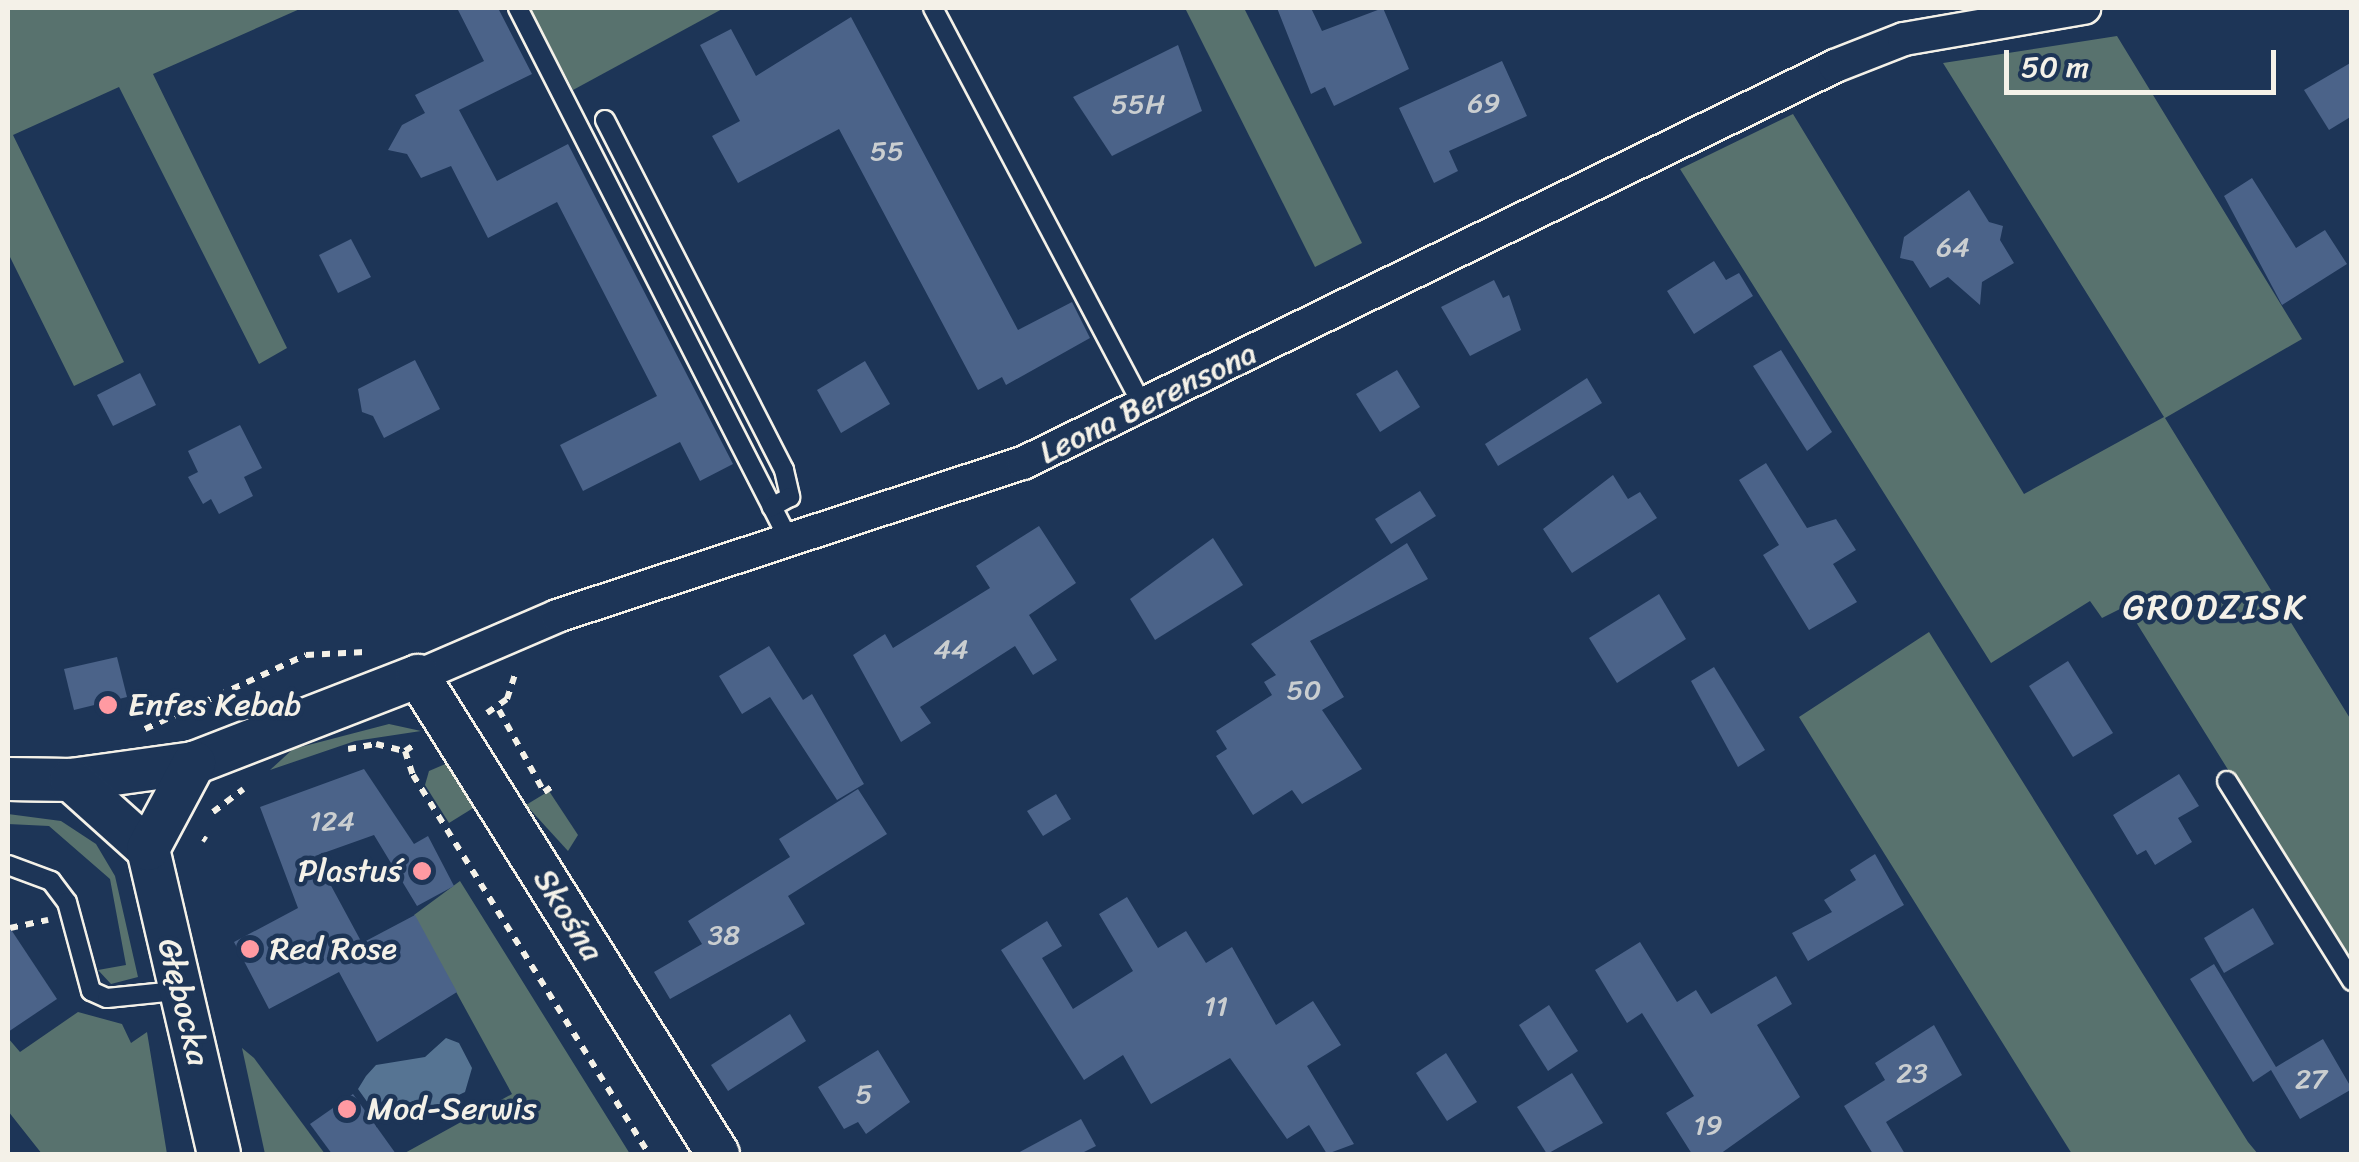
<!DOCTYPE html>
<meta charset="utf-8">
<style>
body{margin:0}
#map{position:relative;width:2359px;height:1162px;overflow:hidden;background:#1d3557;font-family:Sriracha,sans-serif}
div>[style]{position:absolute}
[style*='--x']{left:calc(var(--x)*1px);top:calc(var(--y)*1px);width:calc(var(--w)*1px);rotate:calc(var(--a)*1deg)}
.green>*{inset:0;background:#58726e}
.water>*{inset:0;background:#567493}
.building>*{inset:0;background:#4b6389}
.path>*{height:6px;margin-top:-3px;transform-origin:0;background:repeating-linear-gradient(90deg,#f4f1e8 0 8px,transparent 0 16px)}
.roads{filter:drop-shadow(2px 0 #f4f1e8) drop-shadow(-2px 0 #f4f1e8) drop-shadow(0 2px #f4f1e8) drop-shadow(0 -2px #f4f1e8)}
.service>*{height:18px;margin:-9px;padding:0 9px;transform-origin:9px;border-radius:9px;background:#1d3557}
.minor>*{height:32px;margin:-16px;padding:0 16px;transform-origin:16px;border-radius:16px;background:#1d3557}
.tertiary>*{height:42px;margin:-21px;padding:0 21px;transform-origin:21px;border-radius:21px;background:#1d3557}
.dots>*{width:28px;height:28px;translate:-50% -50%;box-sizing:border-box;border:5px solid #1d3557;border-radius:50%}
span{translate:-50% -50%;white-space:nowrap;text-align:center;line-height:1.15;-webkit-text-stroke:9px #1d3557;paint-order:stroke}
.number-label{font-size:28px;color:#caced0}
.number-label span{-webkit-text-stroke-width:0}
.street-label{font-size:32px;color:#f4f1e8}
.poi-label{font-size:32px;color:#f4f1e8}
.left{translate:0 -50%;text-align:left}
.right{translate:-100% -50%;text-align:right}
.neighbourhood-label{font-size:35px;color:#f4f1e8;letter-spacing:2.5px}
.frame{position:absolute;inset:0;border:10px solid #f4f1e8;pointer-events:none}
.scale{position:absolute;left:2004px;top:50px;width:272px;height:45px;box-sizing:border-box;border:5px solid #f4f1e8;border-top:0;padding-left:12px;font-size:30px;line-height:35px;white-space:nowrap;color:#f4f1e8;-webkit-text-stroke:8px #1d3557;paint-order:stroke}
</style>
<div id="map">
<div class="green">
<div style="clip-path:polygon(8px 8px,302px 8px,153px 74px,287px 348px,259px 364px,119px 87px,13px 135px,124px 362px,74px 386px,8px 253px)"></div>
<div style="clip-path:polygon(530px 8px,724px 8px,573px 90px)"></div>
<div style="clip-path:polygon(1185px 8px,1244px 8px,1362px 243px,1315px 267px)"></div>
<div style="clip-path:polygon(2117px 36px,2302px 339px,2165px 418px,2351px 720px,2351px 967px,2126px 606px,2102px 618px,2090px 601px,1991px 663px,1680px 169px,1793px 114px,2024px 494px,2164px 417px,1943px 63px)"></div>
<div style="clip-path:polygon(1929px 632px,2248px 1142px,2258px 1154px,2072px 1154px,1799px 717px)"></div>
<div style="clip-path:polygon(389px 724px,421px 731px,355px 741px,270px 770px,293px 749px)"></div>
<div style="clip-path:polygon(450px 762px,478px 805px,449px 823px,425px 785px,429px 771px)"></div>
<div style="clip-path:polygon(549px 791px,578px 835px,568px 851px,526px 805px)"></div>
<div style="clip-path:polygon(8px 814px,61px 821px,96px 844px,115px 876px,138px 977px,111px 984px,98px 970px,126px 965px,110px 879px,49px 826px,8px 824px)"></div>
<div style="clip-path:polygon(460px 881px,630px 1154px,403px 1154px,512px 1094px,414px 915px)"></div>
<div style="clip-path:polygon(78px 1012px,122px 1024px,131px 1043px,147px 1032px,167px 1154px,42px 1154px,8px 1111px,8px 1038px,20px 1052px)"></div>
<div style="clip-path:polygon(242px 1048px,254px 1058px,325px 1154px,265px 1154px)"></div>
</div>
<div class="water">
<div style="clip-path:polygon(446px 1038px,459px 1043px,472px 1068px,465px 1092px,425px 1111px,413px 1101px,378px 1117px,358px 1089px,366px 1076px,376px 1065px,425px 1057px)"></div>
</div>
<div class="building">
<div style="clip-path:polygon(457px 8px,498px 8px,532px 74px,459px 110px,497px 181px,568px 144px,733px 464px,700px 481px,680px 442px,583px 491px,560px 445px,657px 396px,557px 202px,488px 238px,451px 166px,421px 178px,407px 154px,388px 150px,402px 125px,425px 113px,415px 95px,484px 61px)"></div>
<div style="clip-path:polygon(1277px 8px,1311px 8px,1322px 31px,1383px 8px,1409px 69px,1334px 106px,1325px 87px,1311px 94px)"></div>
<div style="clip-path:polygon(851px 17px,1018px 330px,1072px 302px,1090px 338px,1006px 385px,1002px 377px,978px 390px,839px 129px,738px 183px,712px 136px,740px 121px,700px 45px,731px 29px,756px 76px)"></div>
<div style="clip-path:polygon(1178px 45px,1202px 111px,1112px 156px,1073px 97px)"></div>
<div style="clip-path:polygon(1502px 61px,1527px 116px,1449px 151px,1458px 171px,1434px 183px,1399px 108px)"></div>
<div style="clip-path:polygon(2352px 62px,2352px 116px,2329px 130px,2304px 90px)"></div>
<div style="clip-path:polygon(2252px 178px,2296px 248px,2325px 230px,2347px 264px,2282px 305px,2224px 196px)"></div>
<div style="clip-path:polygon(1969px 190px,1989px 222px,2003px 226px,2000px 240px,2014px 263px,1982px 282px,1980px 305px,1948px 277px,1930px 288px,1913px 261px,1900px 258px,1904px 237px)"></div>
<div style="clip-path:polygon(351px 239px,371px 277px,338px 293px,319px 255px)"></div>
<div style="clip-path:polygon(1714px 261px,1726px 280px,1739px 273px,1753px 296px,1694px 334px,1667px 291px)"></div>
<div style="clip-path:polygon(1494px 280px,1503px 298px,1509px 295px,1521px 330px,1470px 356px,1441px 307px)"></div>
<div style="clip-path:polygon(1781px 350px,1832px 432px,1807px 451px,1753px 366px)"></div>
<div style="clip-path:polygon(415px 360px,440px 409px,384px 438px,373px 416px,362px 412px,358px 389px)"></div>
<div style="clip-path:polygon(865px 361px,890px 404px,841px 433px,817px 390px)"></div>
<div style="clip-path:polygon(1397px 370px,1420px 407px,1380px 432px,1356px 394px)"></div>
<div style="clip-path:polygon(140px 373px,156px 405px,113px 426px,97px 395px)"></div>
<div style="clip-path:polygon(1587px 378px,1602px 403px,1498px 466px,1485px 444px)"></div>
<div style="clip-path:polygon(240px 425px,262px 468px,244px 477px,253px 496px,219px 514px,211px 499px,203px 504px,188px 477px,198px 472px,188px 451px)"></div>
<div style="clip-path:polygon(1766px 463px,1807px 528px,1836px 519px,1856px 550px,1833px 564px,1857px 602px,1809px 630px,1763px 555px,1779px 545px,1739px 480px)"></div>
<div style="clip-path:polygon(1613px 475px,1628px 499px,1640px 492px,1657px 518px,1572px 573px,1543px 529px)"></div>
<div style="clip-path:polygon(1420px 491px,1436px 516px,1391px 544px,1375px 519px)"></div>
<div style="clip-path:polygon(1039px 526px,1076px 583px,1029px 615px,1057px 660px,1033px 675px,1015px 646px,920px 707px,931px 723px,901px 742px,853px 655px,885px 634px,893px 648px,990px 588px,976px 566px)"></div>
<div style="clip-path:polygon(1213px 538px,1243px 585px,1155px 640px,1130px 599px)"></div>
<div style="clip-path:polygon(1407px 543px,1428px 579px,1310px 641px,1344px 697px,1322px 710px,1362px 769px,1302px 804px,1292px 790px,1253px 815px,1216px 756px,1227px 749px,1216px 731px,1272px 695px,1264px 682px,1276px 675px,1251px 644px)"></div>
<div style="clip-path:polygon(1659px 594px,1686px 639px,1617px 683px,1589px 638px)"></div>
<div style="clip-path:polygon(769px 646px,803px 700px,812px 694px,864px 784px,837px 800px,770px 697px,742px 714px,719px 676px)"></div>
<div style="clip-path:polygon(117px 657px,127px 697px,74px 710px,64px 669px)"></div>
<div style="clip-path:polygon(2068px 661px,2113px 733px,2073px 757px,2029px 686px)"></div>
<div style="clip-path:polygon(1714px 667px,1765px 750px,1738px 767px,1691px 681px)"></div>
<div style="clip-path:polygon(364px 769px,414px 844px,428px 836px,454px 886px,417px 906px,374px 835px,315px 856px,362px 943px,415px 915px,457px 992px,377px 1042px,339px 972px,269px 1009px,234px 942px,298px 908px,260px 807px)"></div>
<div style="clip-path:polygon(2179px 774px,2199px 806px,2178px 818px,2192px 842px,2155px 865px,2146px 850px,2137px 855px,2113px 815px)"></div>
<div style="clip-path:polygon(858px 789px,887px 834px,788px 896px,805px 924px,670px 999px,654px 972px,702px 944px,688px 921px,790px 857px,779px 839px)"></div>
<div style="clip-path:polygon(1056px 794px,1071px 819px,1043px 836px,1027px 811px)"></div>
<div style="clip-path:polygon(1875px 854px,1904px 905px,1808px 961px,1792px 933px,1832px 912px,1824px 900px,1856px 880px,1850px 870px)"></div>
<div style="clip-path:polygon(1127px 897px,1158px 948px,1186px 931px,1206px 963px,1232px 947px,1276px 1025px,1313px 1001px,1341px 1045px,1307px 1066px,1354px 1144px,1327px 1154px,1309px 1125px,1287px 1139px,1230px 1058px,1151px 1104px,1123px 1055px,1084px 1080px,1001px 950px,1047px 921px,1062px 946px,1042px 958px,1073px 1009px,1133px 971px,1099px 914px)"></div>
<div style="clip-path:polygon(2253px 908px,2274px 944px,2224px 973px,2204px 938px)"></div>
<div style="clip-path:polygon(8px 925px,57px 999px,8px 1032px)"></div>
<div style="clip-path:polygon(1640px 942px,1677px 1002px,1696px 990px,1711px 1014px,1776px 976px,1792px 1004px,1757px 1025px,1800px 1097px,1720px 1154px,1692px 1154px,1666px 1113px,1694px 1096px,1642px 1013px,1627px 1023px,1595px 970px)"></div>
<div style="clip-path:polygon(2214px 964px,2276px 1067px,2323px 1039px,2352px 1089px,2300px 1119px,2271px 1070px,2253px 1082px,2190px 979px)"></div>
<div style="clip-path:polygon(1549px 1005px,1578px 1051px,1548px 1071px,1519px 1025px)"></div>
<div style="clip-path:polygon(790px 1014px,806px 1041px,728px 1091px,711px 1065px)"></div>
<div style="clip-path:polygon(1934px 1025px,1962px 1075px,1886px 1122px,1905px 1154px,1873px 1154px,1844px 1106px,1885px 1080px,1875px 1063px)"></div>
<div style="clip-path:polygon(878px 1050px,910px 1102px,866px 1134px,858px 1122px,844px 1129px,818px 1087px)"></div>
<div style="clip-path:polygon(1446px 1053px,1477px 1102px,1447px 1121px,1416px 1073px)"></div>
<div style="clip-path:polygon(1572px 1073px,1603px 1123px,1547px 1154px,1517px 1107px)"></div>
<div style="clip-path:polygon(353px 1094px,396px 1154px,332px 1154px,310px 1124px)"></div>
<div style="clip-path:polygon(1081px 1119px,1096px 1146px,1080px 1154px,1016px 1154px)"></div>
</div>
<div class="path">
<div style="--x:499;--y:710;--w:94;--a:61.2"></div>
<div style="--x:544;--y:792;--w:11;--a:-34"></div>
<div style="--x:487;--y:713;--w:24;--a:-35"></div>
<div style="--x:507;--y:699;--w:29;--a:-72"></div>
<div style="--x:145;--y:729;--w:177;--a:-24.7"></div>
<div style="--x:306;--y:655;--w:59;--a:-2.9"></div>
<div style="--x:348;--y:749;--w:28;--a:-10"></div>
<div style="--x:376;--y:744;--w:30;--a:14"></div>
<div style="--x:405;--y:751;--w:14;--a:-34"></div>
<div style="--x:405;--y:751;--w:25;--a:72"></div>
<div style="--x:413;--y:775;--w:446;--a:58.1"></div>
<div style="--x:213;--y:812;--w:38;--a:-37"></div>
<div style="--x:203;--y:838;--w:4;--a:34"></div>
<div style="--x:10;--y:928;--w:39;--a:-12"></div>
</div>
<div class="roads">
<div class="service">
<div style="--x:518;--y:8;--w:602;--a:63.01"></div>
<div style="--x:933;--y:8;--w:451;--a:62.2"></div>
<div style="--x:605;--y:120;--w:393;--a:62.9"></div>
<div style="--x:784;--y:470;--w:28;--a:77"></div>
<div style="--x:790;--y:497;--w:21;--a:151"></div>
<div style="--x:2227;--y:781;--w:236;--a:58"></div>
<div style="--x:8;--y:865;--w:46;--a:20.4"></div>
<div style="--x:51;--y:881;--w:26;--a:53"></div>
<div style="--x:67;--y:902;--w:92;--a:74.9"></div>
<div style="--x:91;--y:991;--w:17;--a:24"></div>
<div style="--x:107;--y:998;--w:69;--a:-5.8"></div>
</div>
<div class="minor">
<div style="--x:418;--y:676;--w:151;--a:-23.3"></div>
<div style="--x:557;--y:616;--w:490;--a:-18.2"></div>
<div style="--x:1023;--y:463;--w:904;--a:-26.05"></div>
<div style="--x:1835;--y:66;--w:74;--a:-21.4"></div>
<div style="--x:1904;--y:39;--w:183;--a:-9.8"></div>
</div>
<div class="tertiary">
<div style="--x:8;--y:779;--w:63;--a:0.9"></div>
<div style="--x:71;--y:780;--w:124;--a:-7.9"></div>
<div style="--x:194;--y:763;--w:240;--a:-21.2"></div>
<div style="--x:418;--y:676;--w:564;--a:57.89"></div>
<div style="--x:71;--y:780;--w:103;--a:41.9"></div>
<div style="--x:148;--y:849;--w:313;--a:76.9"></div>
<div style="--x:148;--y:849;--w:98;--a:-61.9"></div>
</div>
</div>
<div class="dots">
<div style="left:108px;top:705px;background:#ff9aa2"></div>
<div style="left:422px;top:871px;background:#ff9aa2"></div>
<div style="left:250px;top:949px;background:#ff9aa2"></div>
<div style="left:347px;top:1109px;background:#ff9aa2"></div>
</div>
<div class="number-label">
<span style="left:1484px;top:103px">69</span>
<span style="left:1138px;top:104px">55H</span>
<span style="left:887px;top:151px">55</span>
<span style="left:1953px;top:247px">64</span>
<span style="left:951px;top:649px">44</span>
<span style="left:1304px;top:690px">50</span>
<span style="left:332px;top:821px">124</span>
<span style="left:724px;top:935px">38</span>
<span style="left:1216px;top:1006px">11</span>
<span style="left:1912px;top:1073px">23</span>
<span style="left:2311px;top:1079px">27</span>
<span style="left:864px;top:1094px">5</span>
<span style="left:1708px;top:1125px">19</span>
</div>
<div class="street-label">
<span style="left:1148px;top:403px;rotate:-26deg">Leona Berensona</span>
<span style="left:568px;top:915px;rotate:58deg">Skośna</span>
<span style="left:183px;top:1002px;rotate:76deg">Głębocka</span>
</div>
<div class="poi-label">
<span class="left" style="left:128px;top:705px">Enfes Kebab</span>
<span class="right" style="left:402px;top:871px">Plastuś</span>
<span class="left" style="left:270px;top:949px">Red Rose</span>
<span class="left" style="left:367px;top:1109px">Mod-Serwis</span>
</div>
<div class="neighbourhood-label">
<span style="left:2215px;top:607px">GRODZISK</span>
</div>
<div class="frame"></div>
<div class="scale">50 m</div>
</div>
